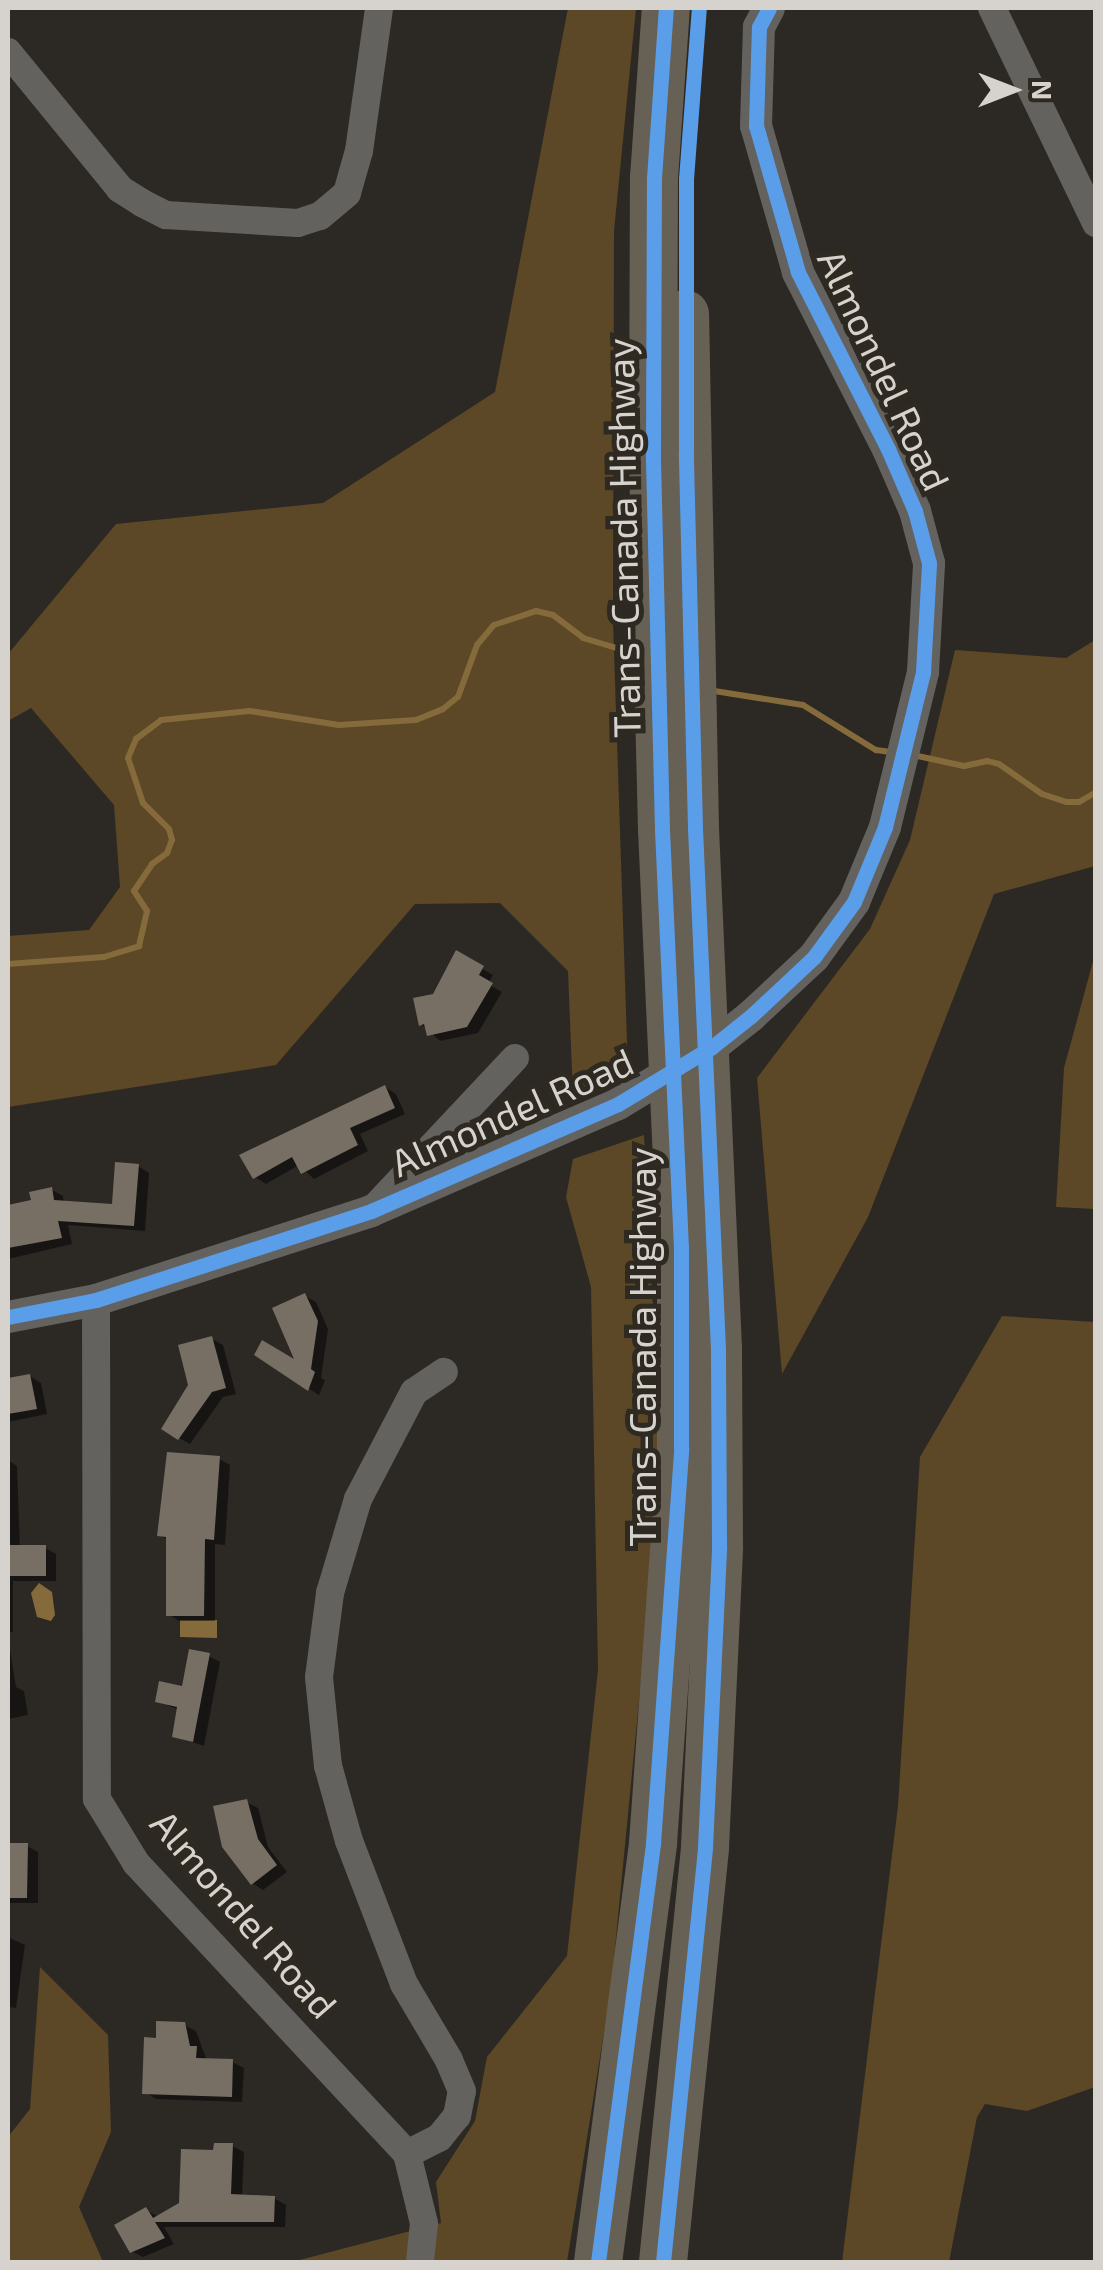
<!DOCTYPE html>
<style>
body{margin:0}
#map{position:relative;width:1103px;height:2270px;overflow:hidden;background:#2c2924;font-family:"Exo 2",sans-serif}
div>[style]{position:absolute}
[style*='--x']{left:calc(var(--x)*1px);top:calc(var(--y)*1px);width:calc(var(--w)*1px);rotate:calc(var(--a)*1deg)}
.green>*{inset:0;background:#5c4726}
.water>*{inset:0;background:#856a3c}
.shadow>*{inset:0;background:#0007}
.stream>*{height:6px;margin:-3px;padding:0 3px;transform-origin:3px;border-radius:3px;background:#856a3c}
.building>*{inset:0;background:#776f63}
.minor>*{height:28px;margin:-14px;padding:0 14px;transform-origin:14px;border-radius:14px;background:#64625f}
.tertiary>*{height:32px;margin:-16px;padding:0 16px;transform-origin:16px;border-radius:16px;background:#64625f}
.motorway>*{height:48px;margin:-24px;padding:0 24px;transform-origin:24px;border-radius:24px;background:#676054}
.cycleway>*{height:15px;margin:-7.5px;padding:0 7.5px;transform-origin:7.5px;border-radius:7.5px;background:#5a9eea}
span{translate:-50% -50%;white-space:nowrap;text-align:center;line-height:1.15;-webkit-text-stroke:10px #2f2a21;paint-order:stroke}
.street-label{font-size:38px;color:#d6d2cd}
.frame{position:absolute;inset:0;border:10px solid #d6d2cd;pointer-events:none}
.north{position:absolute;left:963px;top:40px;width:100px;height:100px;-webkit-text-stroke:8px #2f2a21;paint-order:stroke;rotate:90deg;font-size:28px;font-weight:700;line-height:40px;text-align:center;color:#d6d2cd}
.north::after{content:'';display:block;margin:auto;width:35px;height:45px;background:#d6d2cd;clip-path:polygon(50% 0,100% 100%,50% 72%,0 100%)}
</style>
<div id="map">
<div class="green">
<div style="clip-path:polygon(568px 8px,636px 8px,614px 231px,613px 620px,628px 1072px,573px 1097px,568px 971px,500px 903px,415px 904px,276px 1065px,8px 1107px,8px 936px,89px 930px,120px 887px,114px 805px,31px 708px,8px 721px,8px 654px,116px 524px,323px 503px,495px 392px)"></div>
<div style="clip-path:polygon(1095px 640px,1095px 866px,994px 894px,868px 1217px,782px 1374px,757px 1078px,870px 929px,910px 840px,955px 650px,1066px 658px)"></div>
<div style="clip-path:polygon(1095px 954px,1095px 1209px,1056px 1207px,1064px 1068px)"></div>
<div style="clip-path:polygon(644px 1135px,659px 1423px,643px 1660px,611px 1989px,567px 2262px,292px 2262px,441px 2223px,436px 2182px,475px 2121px,487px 2057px,567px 1956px,598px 1670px,591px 1287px,566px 1197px,573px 1159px)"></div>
<div style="clip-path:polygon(1002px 1316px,1095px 1322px,1095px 2087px,1027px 2111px,985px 2104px,977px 2117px,949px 2262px,842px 2262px,898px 1806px,920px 1457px)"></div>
<div style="clip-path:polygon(40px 1967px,108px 2035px,111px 2132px,79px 2207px,103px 2262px,8px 2262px,8px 2137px,30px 2109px)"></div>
</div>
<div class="water">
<div style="clip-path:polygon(39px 1583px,52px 1592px,55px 1615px,51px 1621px,37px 1617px,31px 1593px)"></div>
<div style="clip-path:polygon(180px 1620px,217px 1620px,217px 1638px,180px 1637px)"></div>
</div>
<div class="shadow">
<div style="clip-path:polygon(457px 954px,493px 975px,488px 984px,502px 992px,478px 1033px,440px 1041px,421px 1024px)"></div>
<div style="clip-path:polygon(385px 1087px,396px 1094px,405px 1114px,360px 1134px,368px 1151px,314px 1179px,299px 1165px,266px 1184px,255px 1177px)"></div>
<div style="clip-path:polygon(138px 1166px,149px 1173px,145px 1231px,68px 1225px,72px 1244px,8px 1259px,8px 1207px,34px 1202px,52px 1190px,63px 1196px,64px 1203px,114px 1207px)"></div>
<div style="clip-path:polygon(305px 1296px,316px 1302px,328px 1329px,321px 1378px,325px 1380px,319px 1395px,257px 1355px,299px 1365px)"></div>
<div style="clip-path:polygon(212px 1339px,223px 1345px,236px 1394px,223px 1397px,190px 1444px,179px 1438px,190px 1385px)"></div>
<div style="clip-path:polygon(30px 1376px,41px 1383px,47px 1414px,8px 1422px,8px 1381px)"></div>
<div style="clip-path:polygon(219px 1459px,230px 1465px,225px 1545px,215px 1544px,215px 1621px,179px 1621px,168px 1614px,168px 1540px,159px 1535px)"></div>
<div style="clip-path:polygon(8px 1460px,17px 1466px,20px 1548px,45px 1548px,56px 1554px,56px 1581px,13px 1581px,13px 1632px,8px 1632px)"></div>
<div style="clip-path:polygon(8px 1637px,16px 1687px,24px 1691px,28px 1715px,8px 1719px)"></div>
<div style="clip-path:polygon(209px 1656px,220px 1662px,204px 1746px,174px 1736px,179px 1710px,157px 1701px,185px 1689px)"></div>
<div style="clip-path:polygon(246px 1802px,258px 1808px,268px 1847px,287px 1872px,263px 1890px,252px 1883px)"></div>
<div style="clip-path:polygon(8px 1845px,27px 1846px,38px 1852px,38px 1903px,8px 1903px)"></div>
<div style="clip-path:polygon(8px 1937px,25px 1945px,16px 2008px,9px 2007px,8px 2016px)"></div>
<div style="clip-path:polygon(184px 2025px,196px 2031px,207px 2061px,232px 2062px,244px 2068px,242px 2102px,156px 2099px,145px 2092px,158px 2040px)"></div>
<div style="clip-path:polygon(232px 2146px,244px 2152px,242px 2197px,274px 2198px,286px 2205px,285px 2227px,164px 2227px,174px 2244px,143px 2257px,131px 2251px,146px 2210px,157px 2216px,181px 2205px,216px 2153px)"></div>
</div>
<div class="stream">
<div style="--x:708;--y:690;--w:96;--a:9"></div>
<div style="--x:803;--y:705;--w:86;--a:31.7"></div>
<div style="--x:876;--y:750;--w:15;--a:8"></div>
<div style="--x:913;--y:755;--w:52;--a:12.2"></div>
<div style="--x:964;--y:766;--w:24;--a:-12"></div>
<div style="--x:987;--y:761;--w:12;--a:14"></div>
<div style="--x:999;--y:764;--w:52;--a:34.9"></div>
<div style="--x:1042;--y:794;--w:26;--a:18"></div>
<div style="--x:1067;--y:802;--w:12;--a:0"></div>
<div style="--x:1079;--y:802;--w:20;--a:-30"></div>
<div style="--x:8;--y:964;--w:96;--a:-4.2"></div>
<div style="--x:104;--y:957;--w:37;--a:-17"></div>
<div style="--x:139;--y:946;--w:36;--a:-77"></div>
<div style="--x:147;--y:911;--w:24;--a:-123"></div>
<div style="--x:134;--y:891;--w:32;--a:-56"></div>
<div style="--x:152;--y:864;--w:19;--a:-36"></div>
<div style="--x:167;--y:853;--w:14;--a:-69"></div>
<div style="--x:172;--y:840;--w:11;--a:-105"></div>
<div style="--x:169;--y:829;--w:37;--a:-135"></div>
<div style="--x:143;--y:803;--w:47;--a:-108.4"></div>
<div style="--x:128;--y:758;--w:21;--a:-67"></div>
<div style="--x:136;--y:739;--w:31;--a:-37"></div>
<div style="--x:161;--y:720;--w:89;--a:-5.8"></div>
<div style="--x:250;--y:711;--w:90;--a:8.9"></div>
<div style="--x:339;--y:725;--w:77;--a:-3.7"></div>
<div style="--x:416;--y:720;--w:29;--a:-22"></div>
<div style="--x:443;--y:709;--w:19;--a:-39"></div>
<div style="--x:458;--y:697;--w:55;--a:-69.9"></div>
<div style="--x:477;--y:645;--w:26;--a:-50"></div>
<div style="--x:494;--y:625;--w:44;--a:-18.4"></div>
<div style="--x:536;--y:611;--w:17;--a:13"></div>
<div style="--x:553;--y:615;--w:38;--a:37"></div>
<div style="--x:583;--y:638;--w:59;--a:16.6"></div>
</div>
<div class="building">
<div style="clip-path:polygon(456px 950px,484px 966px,479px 975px,493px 983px,467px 1027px,427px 1036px,424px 1024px,419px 1026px,413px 998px,433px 994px)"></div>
<div style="clip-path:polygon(385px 1085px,395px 1108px,350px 1128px,358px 1145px,301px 1174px,292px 1157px,253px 1179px,239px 1155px)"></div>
<div style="clip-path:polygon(115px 1162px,139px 1164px,134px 1226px,58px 1221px,62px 1238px,8px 1248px,8px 1205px,31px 1200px,29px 1192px,52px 1187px,54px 1200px,112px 1204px)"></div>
<div style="clip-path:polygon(305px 1293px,318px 1321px,311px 1369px,315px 1372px,308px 1391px,254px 1355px,262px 1340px,294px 1359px,272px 1308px)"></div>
<div style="clip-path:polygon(212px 1336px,226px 1388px,212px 1392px,178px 1440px,161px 1429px,188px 1385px,178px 1345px)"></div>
<div style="clip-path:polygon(30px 1374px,37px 1409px,8px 1414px,8px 1378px)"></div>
<div style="clip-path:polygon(167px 1452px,220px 1456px,214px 1540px,205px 1539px,204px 1616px,166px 1616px,166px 1537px,157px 1536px)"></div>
<div style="clip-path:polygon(8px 1545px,46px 1545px,46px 1576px,8px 1576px)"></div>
<div style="clip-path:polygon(189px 1649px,210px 1653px,193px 1742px,172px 1737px,177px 1707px,155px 1702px,159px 1681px,182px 1686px)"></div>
<div style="clip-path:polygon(247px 1799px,258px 1839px,277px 1865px,251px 1885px,222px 1847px,213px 1806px)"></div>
<div style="clip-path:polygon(8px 1843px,28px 1843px,27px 1898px,8px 1898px)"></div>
<div style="clip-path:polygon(156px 2021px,185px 2022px,190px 2046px,197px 2046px,196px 2058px,233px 2059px,232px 2097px,142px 2094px,144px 2037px,156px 2038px)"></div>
<div style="clip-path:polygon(214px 2143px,233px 2143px,231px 2194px,275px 2196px,274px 2222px,155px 2222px,165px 2238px,130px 2253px,114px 2225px,146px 2207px,153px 2218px,179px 2203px,181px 2149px,213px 2150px)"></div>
</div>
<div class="minor">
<div style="--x:992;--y:8;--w:239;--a:64.2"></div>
<div style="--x:8;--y:52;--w:177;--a:50.7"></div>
<div style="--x:120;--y:189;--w:26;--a:32"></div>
<div style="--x:142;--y:203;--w:27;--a:27"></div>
<div style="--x:166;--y:215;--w:132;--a:3.5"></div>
<div style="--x:298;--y:223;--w:23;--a:-18"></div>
<div style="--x:320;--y:216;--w:35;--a:-40"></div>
<div style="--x:347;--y:193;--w:44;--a:-74.1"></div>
<div style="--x:359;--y:151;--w:144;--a:-82"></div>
<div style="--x:376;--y:1206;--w:203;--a:-46.8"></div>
<div style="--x:96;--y:1300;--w:499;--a:89.9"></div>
<div style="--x:97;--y:1799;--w:75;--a:58.6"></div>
<div style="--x:136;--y:1863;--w:398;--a:47"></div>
<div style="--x:407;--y:2154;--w:71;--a:76.2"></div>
<div style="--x:424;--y:2223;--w:39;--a:96"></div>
<div style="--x:407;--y:2154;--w:36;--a:-27"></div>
<div style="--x:439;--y:2138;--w:28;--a:-51"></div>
<div style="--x:457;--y:2116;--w:25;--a:-79"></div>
<div style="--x:462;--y:2091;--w:34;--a:-113"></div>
<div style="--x:449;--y:2060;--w:88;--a:-120.6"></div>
<div style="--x:404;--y:1984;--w:153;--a:-111"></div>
<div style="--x:349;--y:1841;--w:78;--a:-105.6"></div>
<div style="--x:328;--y:1766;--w:89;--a:-95.8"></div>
<div style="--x:319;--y:1677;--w:85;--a:-82.5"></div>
<div style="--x:330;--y:1593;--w:98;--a:-73.4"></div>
<div style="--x:358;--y:1499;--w:121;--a:-62.4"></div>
<div style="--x:414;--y:1392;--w:36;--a:-34"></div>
</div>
<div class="tertiary">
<div style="--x:8;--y:1317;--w:90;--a:-10.9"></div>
<div style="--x:96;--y:1300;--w:289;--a:-17.9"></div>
<div style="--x:371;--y:1211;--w:269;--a:-23.4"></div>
<div style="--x:618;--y:1104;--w:110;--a:-31.2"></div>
<div style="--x:712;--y:1047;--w:50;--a:-38.5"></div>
<div style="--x:751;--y:1016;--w:86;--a:-43.1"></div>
<div style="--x:814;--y:957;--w:68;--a:-54"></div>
<div style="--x:854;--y:902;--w:81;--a:-67.5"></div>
<div style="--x:885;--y:827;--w:160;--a:-76.2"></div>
<div style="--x:923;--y:672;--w:109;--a:-86.8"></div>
<div style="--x:929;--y:563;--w:54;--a:-105.1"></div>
<div style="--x:915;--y:511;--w:68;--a:-113.5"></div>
<div style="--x:888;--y:449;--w:199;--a:-117"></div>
<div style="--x:798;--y:272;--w:152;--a:-106"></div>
<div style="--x:756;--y:126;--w:99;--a:-88.3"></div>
<div style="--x:759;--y:27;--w:21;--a:-62"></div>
</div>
<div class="motorway">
<div style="--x:598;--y:2262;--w:423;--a:-82.5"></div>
<div style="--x:653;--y:1843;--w:396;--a:-85.9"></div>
<div style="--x:681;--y:1448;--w:200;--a:-90"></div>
<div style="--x:681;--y:1248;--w:419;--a:-92.6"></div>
<div style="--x:662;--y:829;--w:376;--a:-91.4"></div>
<div style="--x:653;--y:453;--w:275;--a:-89.8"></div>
<div style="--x:654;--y:178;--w:170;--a:-86"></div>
<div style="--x:663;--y:2262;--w:417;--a:-84.2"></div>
<div style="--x:705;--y:1847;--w:301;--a:-87.3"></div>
<div style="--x:719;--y:1546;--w:197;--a:-90.3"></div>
<div style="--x:718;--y:1349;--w:522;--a:-92.53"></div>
<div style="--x:695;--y:828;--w:514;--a:-91.11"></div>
</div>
<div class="cycleway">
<div style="--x:8;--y:1317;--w:90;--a:-10.9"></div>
<div style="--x:96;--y:1300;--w:289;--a:-17.9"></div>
<div style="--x:371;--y:1211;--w:269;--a:-23.4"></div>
<div style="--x:618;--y:1104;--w:110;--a:-31.2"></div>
<div style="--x:712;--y:1047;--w:50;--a:-38.5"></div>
<div style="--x:751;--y:1016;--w:86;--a:-43.1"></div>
<div style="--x:814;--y:957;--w:68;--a:-54"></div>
<div style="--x:854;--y:902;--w:81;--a:-67.5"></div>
<div style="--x:885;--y:827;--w:160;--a:-76.2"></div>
<div style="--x:923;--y:672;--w:109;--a:-86.8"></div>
<div style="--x:929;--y:563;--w:54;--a:-105.1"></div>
<div style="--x:915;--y:511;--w:68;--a:-113.5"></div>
<div style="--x:888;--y:449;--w:199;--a:-117"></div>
<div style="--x:798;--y:272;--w:152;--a:-106"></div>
<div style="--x:756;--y:126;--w:99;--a:-88.3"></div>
<div style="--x:759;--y:27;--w:21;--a:-62"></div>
<div style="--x:598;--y:2262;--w:423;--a:-82.5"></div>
<div style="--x:653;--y:1843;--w:396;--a:-85.9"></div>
<div style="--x:681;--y:1448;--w:200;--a:-90"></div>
<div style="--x:681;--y:1248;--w:419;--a:-92.6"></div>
<div style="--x:662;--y:829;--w:376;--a:-91.4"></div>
<div style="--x:653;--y:453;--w:275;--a:-89.8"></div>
<div style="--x:654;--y:178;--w:170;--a:-86"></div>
<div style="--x:663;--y:2262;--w:417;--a:-84.2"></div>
<div style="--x:705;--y:1847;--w:301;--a:-87.3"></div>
<div style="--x:719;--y:1546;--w:197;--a:-90.3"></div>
<div style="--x:718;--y:1349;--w:522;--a:-92.53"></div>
<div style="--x:695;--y:828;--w:376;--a:-91.4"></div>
<div style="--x:686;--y:452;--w:273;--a:-90"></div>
<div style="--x:686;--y:179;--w:171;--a:-85.7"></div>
</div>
<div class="street-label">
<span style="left:884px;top:370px;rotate:65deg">Almondel Road</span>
<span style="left:623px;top:538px;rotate:-91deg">Trans-Canada Highway</span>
<span style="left:512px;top:1112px;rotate:-24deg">Almondel Road</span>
<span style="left:642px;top:1347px;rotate:-90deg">Trans-Canada Highway</span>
<span style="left:244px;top:1914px;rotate:49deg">Almondel Road</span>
</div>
<div class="frame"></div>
<div class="north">N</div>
</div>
